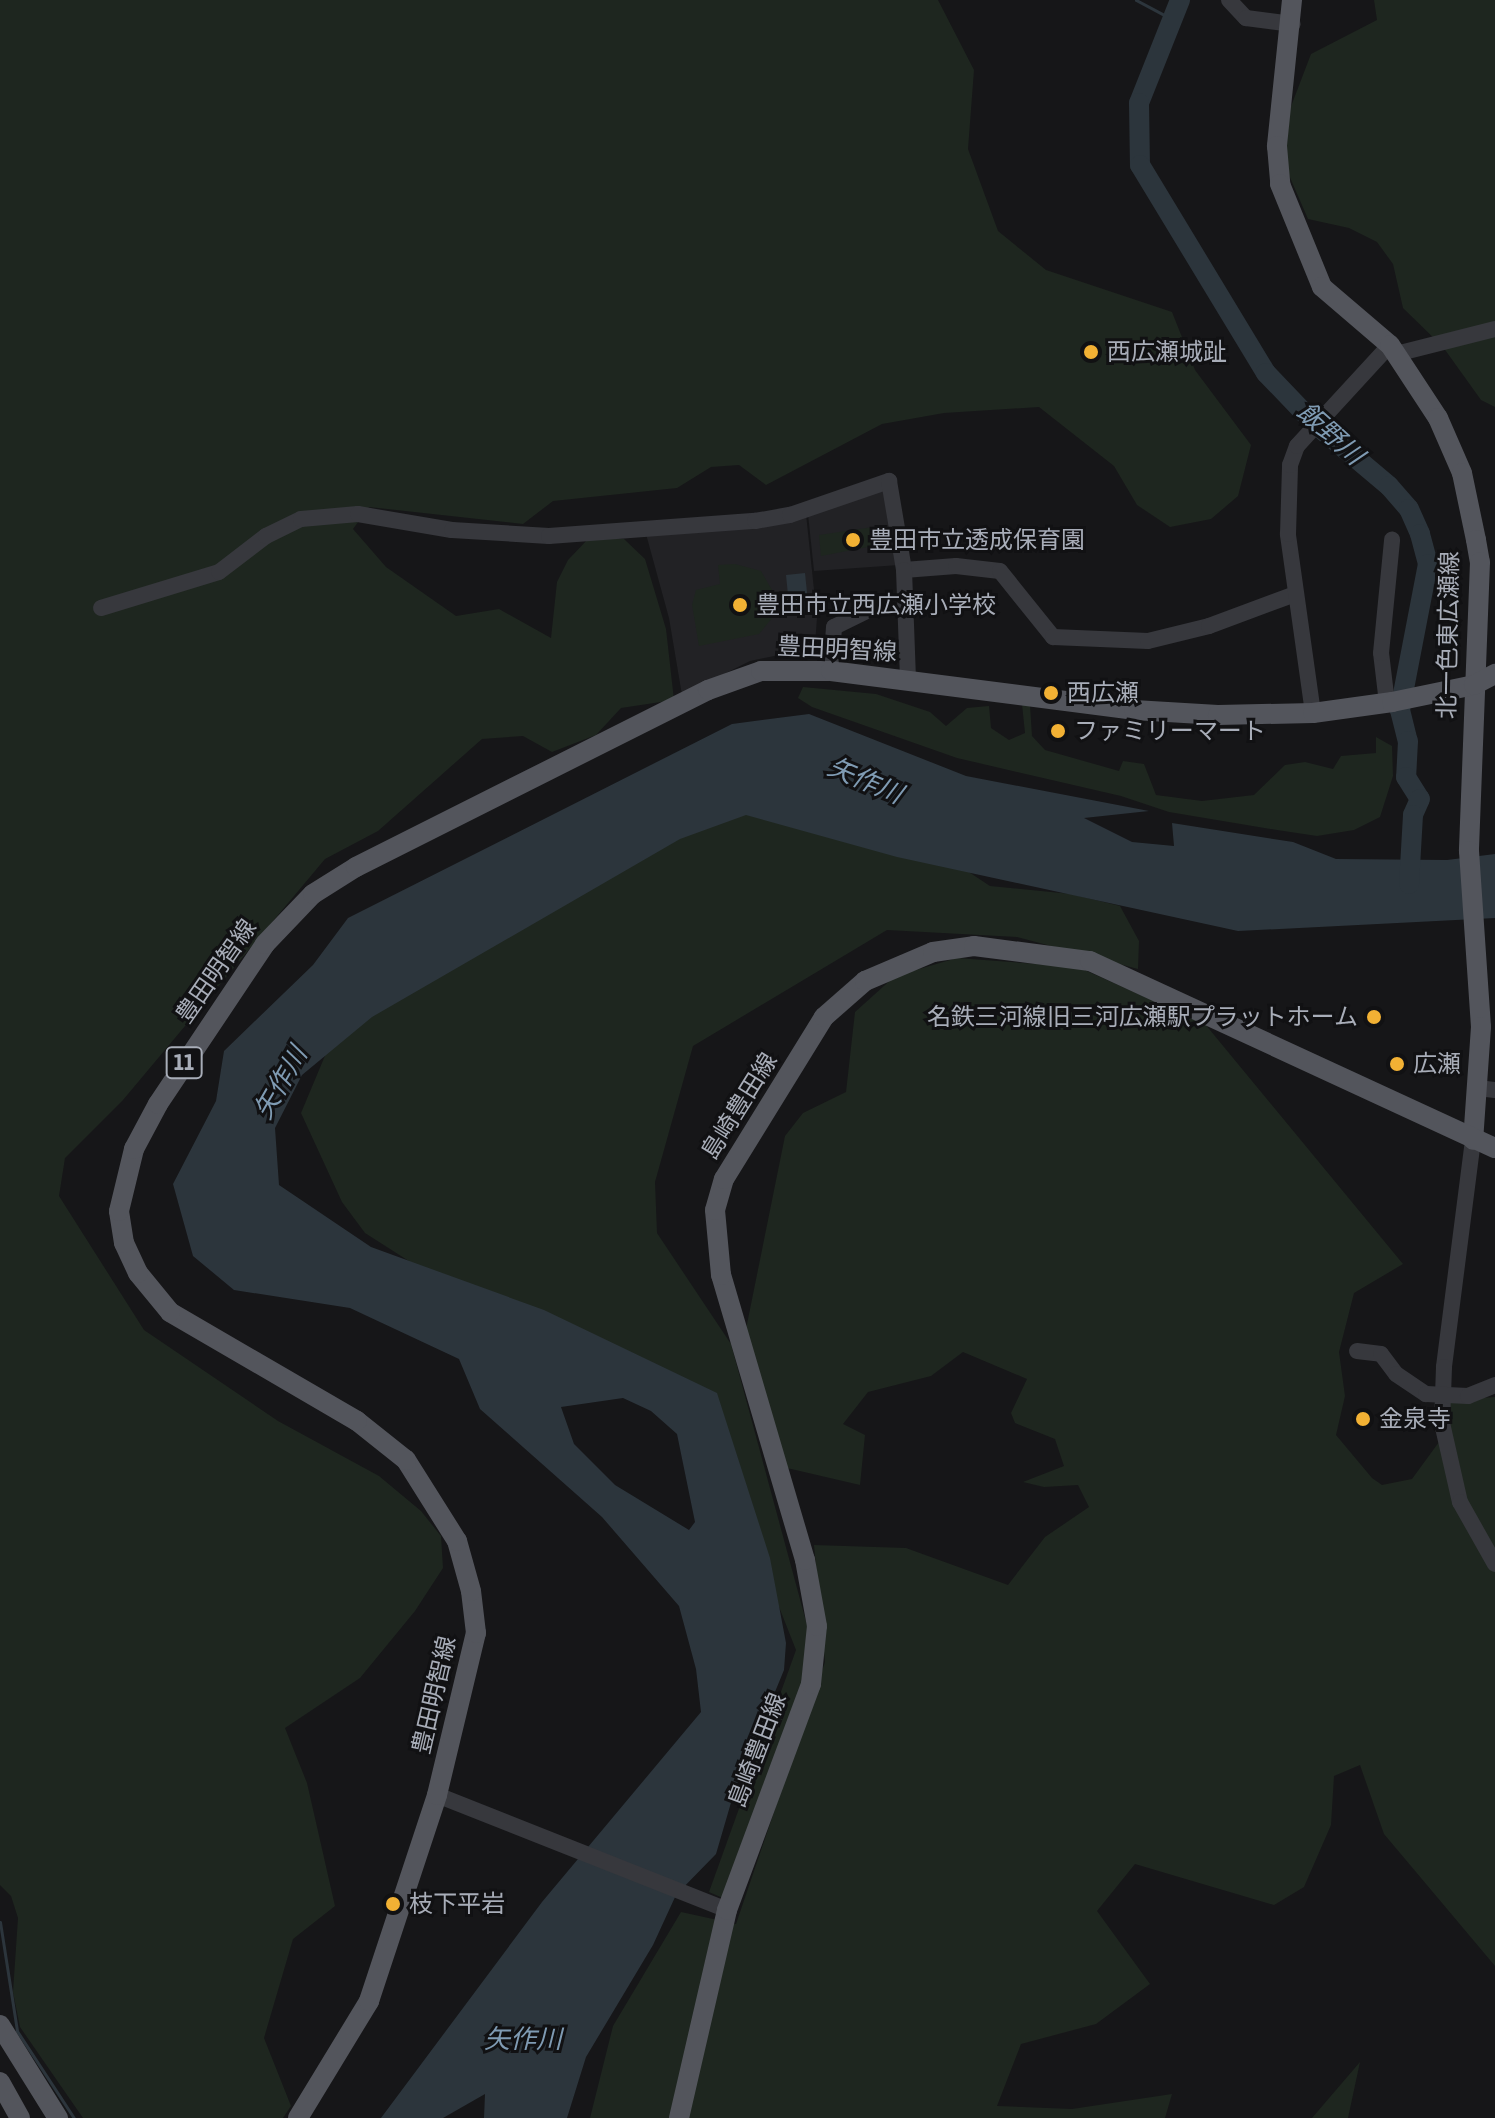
<!DOCTYPE html>
<meta charset="utf-8">
<style>
body{margin:0}
#map{position:relative;width:1495px;height:2118px;overflow:hidden;background:#161618;font-family:"Asap Condensed","Noto Sans JP",sans-serif}
div>[style]{position:absolute}
[style*='--x']{left:calc(var(--x)*1px);top:calc(var(--y)*1px);width:calc(var(--w)*1px);rotate:calc(var(--a)*1deg)}
.built>*{inset:0;background:#222225}
.green>*{inset:0;background:#1e261f}
.water>*{inset:0;background:#2c353c}
.stream>*{height:3px;margin:-1.5px;padding:0 1.5px;transform-origin:1.5px;border-radius:1.5px;background:#2c353c}
.river>*{height:20px;margin:-10px;padding:0 10px;transform-origin:10px;border-radius:10px;background:#2c353c}
.minor>*{height:16px;margin:-8px;padding:0 8px;transform-origin:8px;border-radius:8px;background:#37383d}
.major>*{height:20px;margin:-10px;padding:0 10px;transform-origin:10px;border-radius:10px;background:#53555c}
.dots>*{width:22px;height:22px;translate:-50% -50%;box-sizing:border-box;border:4px solid #111113;border-radius:50%}
span{translate:-50% -50%;white-space:nowrap;text-align:center;line-height:1.15;-webkit-text-stroke:6px #111113;paint-order:stroke}
.shield-label span{padding:2px 6px;background:#111113;border:2px solid;border-radius:6px;-webkit-text-stroke-width:0}
.shield-label{font-size:22px;color:#a8adb8;font-weight:700}
.poi-label{font-size:24px;color:#a8adb8}
.left{translate:0 -50%;text-align:left}
.right{translate:-100% -50%;text-align:right}
.street-label{font-size:24px;color:#a8adb8}
.water-label{font-size:26px;color:#7f9bb3;font-style:italic}
</style>
<div id="map">
<div class="built">
<div style="clip-path:polygon(885px 486px,899px 565px,814px 571px,808px 514px)"></div>
<div style="clip-path:polygon(806px 514px,817px 618px,814px 658px,779px 655px,750px 661px,682px 695px,669px 618px,646px 534px)"></div>
</div>
<div class="green">
<div style="clip-path:polygon(0 0,938px 0,974px 70px,968px 149px,998px 231px,1046px 270px,1172px 312px,1195px 370px,1251px 445px,1238px 496px,1211px 519px,1170px 527px,1137px 505px,1114px 466px,1039px 407px,944px 413px,882px 424px,766px 485px,739px 465px,711px 467px,677px 488px,553px 501px,523px 524px,369px 507px,353px 529px,386px 567px,456px 616px,499px 609px,551px 638px,557px 582px,568px 560px,589px 538px,624px 539px,645px 559px,666px 629px,674px 700px,621px 708px,596px 735px,552px 752px,523px 736px,482px 739px,378px 831px,325px 859px,123px 1100px,65px 1158px,59px 1196px,144px 1330px,278px 1421px,379px 1476px,421px 1511px,441px 1536px,443px 1568px,415px 1611px,360px 1678px,285px 1728px,307px 1783px,335px 1906px,293px 1939px,264px 2038px,291px 2106px,283px 2118px,83px 2118px,20px 2027px,13px 1992px,18px 1918px,11px 1896px,0 1885px)"></div>
<div style="clip-path:polygon(1374px 0,1495px 0,1495px 407px,1481px 400px,1443px 347px,1403px 308px,1393px 264px,1377px 242px,1349px 228px,1308px 219px,1285px 166px,1290px 109px,1311px 54px,1377px 20px)"></div>
<div style="clip-path:polygon(880px 526px,883px 544px,821px 556px,819px 535px)"></div>
<div style="clip-path:polygon(735px 564px,761px 571px,772px 590px,773px 617px,759px 634px,699px 646px,692px 605px,696px 590px,720px 584px,718px 565px)"></div>
<div style="clip-path:polygon(803px 687px,876px 694px,930px 712px,946px 726px,967px 708px,989px 706px,991px 728px,1009px 740px,1025px 733px,1022px 704px,1030px 705px,1032px 736px,1045px 750px,1119px 771px,1123px 761px,1144px 764px,1156px 795px,1202px 801px,1254px 795px,1285px 765px,1305px 762px,1333px 769px,1341px 756px,1376px 753px,1376px 737px,1392px 746px,1393px 776px,1380px 817px,1354px 830px,1317px 836px,1277px 830px,1169px 812px,1121px 796px,957px 758px,812px 707px,798px 698px)"></div>
<div style="clip-path:polygon(763px 800px,946px 857px,990px 886px,1071px 894px,1120px 906px,1139px 941px,1138px 969px,1017px 937px,887px 930px,693px 1046px,655px 1182px,657px 1233px,731px 1344px,814px 1651px,725px 1899px,709px 1892px,796px 1650px,755px 1546px,718px 1408px,437px 1279px,365px 1233px,342px 1202px,301px 1113px,332px 1039px,638px 852px)"></div>
<div style="clip-path:polygon(957px 958px,1078px 967px,1205px 1024px,1403px 1264px,1354px 1293px,1339px 1352px,1345px 1396px,1336px 1435px,1372px 1478px,1382px 1485px,1412px 1479px,1447px 1431px,1449px 1400px,1495px 1397px,1495px 1966px,1384px 1834px,1360px 1765px,1334px 1776px,1331px 1825px,1304px 1887px,1274px 1905px,1135px 1864px,1097px 1911px,1150px 1984px,1096px 2024px,1021px 2044px,997px 2106px,1072px 2109px,1172px 2094px,1165px 2118px,590px 2118px,613px 2026px,681px 1912px,736px 1924px,825px 1662px,814px 1545px,906px 1548px,1008px 1585px,1045px 1537px,1089px 1507px,1078px 1485px,1044px 1487px,1023px 1482px,1064px 1466px,1055px 1439px,1015px 1423px,1011px 1413px,1027px 1379px,963px 1352px,931px 1376px,868px 1392px,843px 1424px,865px 1435px,860px 1485px,787px 1468px,745px 1334px,785px 1136px,803px 1113px,846px 1092px,855px 1012px,895px 976px)"></div>
<div style="clip-path:polygon(1360px 2062px,1348px 2118px,1312px 2118px)"></div>
</div>
<div class="water">
<div style="clip-path:polygon(805px 573px,809px 612px,790px 615px,786px 575px)"></div>
<div style="clip-path:polygon(evenodd,809px 714px,966px 776px,1149px 811px,1084px 818px,1132px 842px,1174px 846px,1172px 823px,1293px 842px,1336px 859px,1447px 860px,1495px 854px,1495px 918px,1238px 931px,897px 857px,746px 815px,680px 839px,372px 1017px,302px 1075px,275px 1128px,279px 1185px,371px 1247px,544px 1310px,717px 1393px,770px 1558px,786px 1643px,784px 1670px,735px 1789px,716px 1854px,676px 1895px,653px 1945px,586px 2057px,567px 2118px,484px 2118px,485px 2094px,443px 2118px,381px 2118px,542px 1902px,701px 1712px,696px 1669px,679px 1606px,602px 1517px,480px 1409px,459px 1359px,350px 1308px,234px 1290px,193px 1256px,173px 1184px,216px 1101px,224px 1051px,313px 965px,348px 918px,732px 724px,809px 714px,623px 1398px,651px 1411px,677px 1434px,695px 1522px,689px 1530px,615px 1485px,574px 1444px,561px 1407px,623px 1398px)"></div>
</div>
<div class="stream">
<div style="--x:1136;--y:0;--w:38;--a:28"></div>
<div style="--x:0;--y:1922;--w:110;--a:81.1"></div>
<div style="--x:17;--y:2031;--w:104;--a:56.8"></div>
</div>
<div class="river">
<div style="--x:1180;--y:0;--w:111;--a:111.7"></div>
<div style="--x:1139;--y:103;--w:62;--a:89.1"></div>
<div style="--x:1140;--y:165;--w:243;--a:58.8"></div>
<div style="--x:1266;--y:373;--w:68;--a:46.2"></div>
<div style="--x:1313;--y:422;--w:99;--a:40.1"></div>
<div style="--x:1389;--y:486;--w:30;--a:49"></div>
<div style="--x:1409;--y:509;--w:27;--a:66"></div>
<div style="--x:1420;--y:534;--w:31;--a:75"></div>
<div style="--x:1428;--y:564;--w:149;--a:100.9"></div>
<div style="--x:1400;--y:710;--w:32;--a:76"></div>
<div style="--x:1408;--y:741;--w:36;--a:93"></div>
<div style="--x:1406;--y:777;--w:26;--a:58"></div>
<div style="--x:1420;--y:799;--w:17;--a:114"></div>
<div style="--x:1413;--y:815;--w:69;--a:93.3"></div>
</div>
<div class="minor">
<div style="--x:1229;--y:0;--w:25;--a:47"></div>
<div style="--x:1246;--y:18;--w:47;--a:7.3"></div>
<div style="--x:1396;--y:354;--w:102;--a:-14.2"></div>
<div style="--x:904;--y:570;--w:52;--a:-4.4"></div>
<div style="--x:956;--y:566;--w:44;--a:6.5"></div>
<div style="--x:1000;--y:571;--w:85;--a:51.2"></div>
<div style="--x:1053;--y:637;--w:95;--a:2.4"></div>
<div style="--x:1148;--y:641;--w:63;--a:-13.8"></div>
<div style="--x:1209;--y:626;--w:92;--a:-20.4"></div>
<div style="--x:101;--y:608;--w:123;--a:-17"></div>
<div style="--x:219;--y:572;--w:59;--a:-37.5"></div>
<div style="--x:266;--y:536;--w:39;--a:-26"></div>
<div style="--x:301;--y:519;--w:57;--a:-5"></div>
<div style="--x:358;--y:514;--w:95;--a:9.7"></div>
<div style="--x:452;--y:530;--w:97;--a:3.5"></div>
<div style="--x:549;--y:536;--w:207;--a:-4.2"></div>
<div style="--x:755;--y:521;--w:36;--a:-10"></div>
<div style="--x:790;--y:515;--w:105;--a:-19"></div>
<div style="--x:889;--y:481;--w:90;--a:80.4"></div>
<div style="--x:904;--y:570;--w:110;--a:87.9"></div>
<div style="--x:831;--y:671;--w:44;--a:-86.1"></div>
<div style="--x:834;--y:627;--w:34;--a:-26"></div>
<div style="--x:1387;--y:703;--w:50;--a:-96.8"></div>
<div style="--x:1381;--y:653;--w:114;--a:-84.4"></div>
<div style="--x:1313;--y:713;--w:181;--a:-98"></div>
<div style="--x:1288;--y:534;--w:69;--a:-88.3"></div>
<div style="--x:1290;--y:465;--w:20;--a:-70"></div>
<div style="--x:1297;--y:446;--w:137;--a:-47.4"></div>
<div style="--x:1478;--y:1088;--w:17;--a:7"></div>
<div style="--x:1473;--y:1140;--w:229;--a:97.3"></div>
<div style="--x:1444;--y:1367;--w:56;--a:92"></div>
<div style="--x:1442;--y:1423;--w:81;--a:77.2"></div>
<div style="--x:1460;--y:1502;--w:71;--a:60.6"></div>
<div style="--x:1357;--y:1351;--w:24;--a:7"></div>
<div style="--x:1381;--y:1354;--w:25;--a:53"></div>
<div style="--x:1396;--y:1374;--w:36;--a:34"></div>
<div style="--x:1426;--y:1394;--w:42;--a:2.7"></div>
<div style="--x:1468;--y:1396;--w:29;--a:-22"></div>
<div style="--x:437;--y:1795;--w:312;--a:21.6"></div>
</div>
<div class="major">
<div style="--x:1292;--y:0;--w:147;--a:95.9"></div>
<div style="--x:1277;--y:146;--w:38;--a:85"></div>
<div style="--x:1280;--y:184;--w:111;--a:67.8"></div>
<div style="--x:1322;--y:287;--w:89;--a:40.5"></div>
<div style="--x:1390;--y:345;--w:87;--a:56.7"></div>
<div style="--x:1438;--y:418;--w:60;--a:66.4"></div>
<div style="--x:1462;--y:473;--w:68;--a:78.2"></div>
<div style="--x:1476;--y:540;--w:22;--a:80"></div>
<div style="--x:1480;--y:562;--w:289;--a:92.2"></div>
<div style="--x:1469;--y:851;--w:176;--a:86.1"></div>
<div style="--x:1481;--y:1027;--w:113;--a:94"></div>
<div style="--x:0;--y:2025;--w:110;--a:58.1"></div>
<div style="--x:0;--y:2082;--w:41;--a:60.9"></div>
<div style="--x:298;--y:2118;--w:137;--a:-58.7"></div>
<div style="--x:369;--y:2001;--w:217;--a:-71.7"></div>
<div style="--x:437;--y:1795;--w:167;--a:-76.5"></div>
<div style="--x:476;--y:1633;--w:42;--a:-96.8"></div>
<div style="--x:471;--y:1591;--w:52;--a:-105.6"></div>
<div style="--x:457;--y:1541;--w:96;--a:-122.2"></div>
<div style="--x:406;--y:1460;--w:63;--a:-141.5"></div>
<div style="--x:357;--y:1421;--w:216;--a:-149.8"></div>
<div style="--x:170;--y:1312;--w:50;--a:-129.4"></div>
<div style="--x:138;--y:1273;--w:33;--a:-115"></div>
<div style="--x:124;--y:1243;--w:32;--a:-99"></div>
<div style="--x:119;--y:1211;--w:64;--a:-76.4"></div>
<div style="--x:134;--y:1149;--w:51;--a:-61.9"></div>
<div style="--x:158;--y:1104;--w:192;--a:-56.2"></div>
<div style="--x:265;--y:944;--w:69;--a:-46.2"></div>
<div style="--x:313;--y:894;--w:51;--a:-32.1"></div>
<div style="--x:356;--y:867;--w:394;--a:-26.7"></div>
<div style="--x:708;--y:690;--w:56;--a:-19.7"></div>
<div style="--x:761;--y:671;--w:70;--a:0"></div>
<div style="--x:831;--y:671;--w:305;--a:7.3"></div>
<div style="--x:1134;--y:710;--w:84;--a:3.4"></div>
<div style="--x:1218;--y:715;--w:95;--a:-1.2"></div>
<div style="--x:1313;--y:713;--w:80;--a:-7.9"></div>
<div style="--x:1392;--y:702;--w:84;--a:-11.7"></div>
<div style="--x:1474;--y:685;--w:24;--a:-28"></div>
<div style="--x:679;--y:2118;--w:213;--a:-77"></div>
<div style="--x:727;--y:1910;--w:241;--a:-69.6"></div>
<div style="--x:811;--y:1684;--w:58;--a:-84.1"></div>
<div style="--x:817;--y:1626;--w:67;--a:-100.3"></div>
<div style="--x:805;--y:1560;--w:297;--a:-106.4"></div>
<div style="--x:721;--y:1275;--w:65;--a:-95.3"></div>
<div style="--x:715;--y:1210;--w:32;--a:-74"></div>
<div style="--x:724;--y:1179;--w:190;--a:-58.3"></div>
<div style="--x:824;--y:1017;--w:55;--a:-41.3"></div>
<div style="--x:865;--y:981;--w:74;--a:-23.1"></div>
<div style="--x:933;--y:952;--w:41;--a:-8.3"></div>
<div style="--x:974;--y:946;--w:117;--a:7.4"></div>
<div style="--x:1090;--y:961;--w:446;--a:24.8"></div>
</div>
<div class="dots">
<div style="left:1091px;top:352px;background:#f2b134"></div>
<div style="left:853px;top:540px;background:#f2b134"></div>
<div style="left:740px;top:605px;background:#f2b134"></div>
<div style="left:1051px;top:693px;background:#f2b134"></div>
<div style="left:1058px;top:731px;background:#f2b134"></div>
<div style="left:1374px;top:1017px;background:#f2b134"></div>
<div style="left:1397px;top:1064px;background:#f2b134"></div>
<div style="left:1363px;top:1419px;background:#f2b134"></div>
<div style="left:393px;top:1904px;background:#f2b134"></div>
</div>
<div class="shield-label">
<span style="left:184px;top:1063px">11</span>
</div>
<div class="poi-label">
<span class="left" style="left:1107px;top:352px">西広瀬城趾</span>
<span class="left" style="left:869px;top:540px">豊田市立透成保育園</span>
<span class="left" style="left:756px;top:605px">豊田市立西広瀬小学校</span>
<span class="left" style="left:1067px;top:693px">西広瀬</span>
<span class="left" style="left:1074px;top:731px">ファミリーマート</span>
<span class="right" style="left:1358px;top:1017px">名鉄三河線旧三河広瀬駅プラットホーム</span>
<span class="left" style="left:1413px;top:1064px">広瀬</span>
<span class="left" style="left:1379px;top:1419px">金泉寺</span>
<span class="left" style="left:409px;top:1904px">枝下平岩</span>
</div>
<div class="street-label">
<span style="left:1448px;top:635px;rotate:-89deg">北一色東広瀬線</span>
<span style="left:837px;top:649px;rotate:3deg">豊田明智線</span>
<span style="left:216px;top:971px;rotate:-55deg">豊田明智線</span>
<span style="left:739px;top:1106px;rotate:-58deg">島崎豊田線</span>
<span style="left:434px;top:1695px;rotate:-77deg">豊田明智線</span>
<span style="left:757px;top:1750px;rotate:-69deg">島崎豊田線</span>
</div>
<div class="water-label">
<span style="left:1330px;top:434px;rotate:42deg">飯野川</span>
<span style="left:865px;top:781px;rotate:23deg">矢作川</span>
<span style="left:281px;top:1083px;rotate:-60deg">矢作川</span>
<span style="left:523px;top:2040px">矢作川</span>
</div>
</div>
